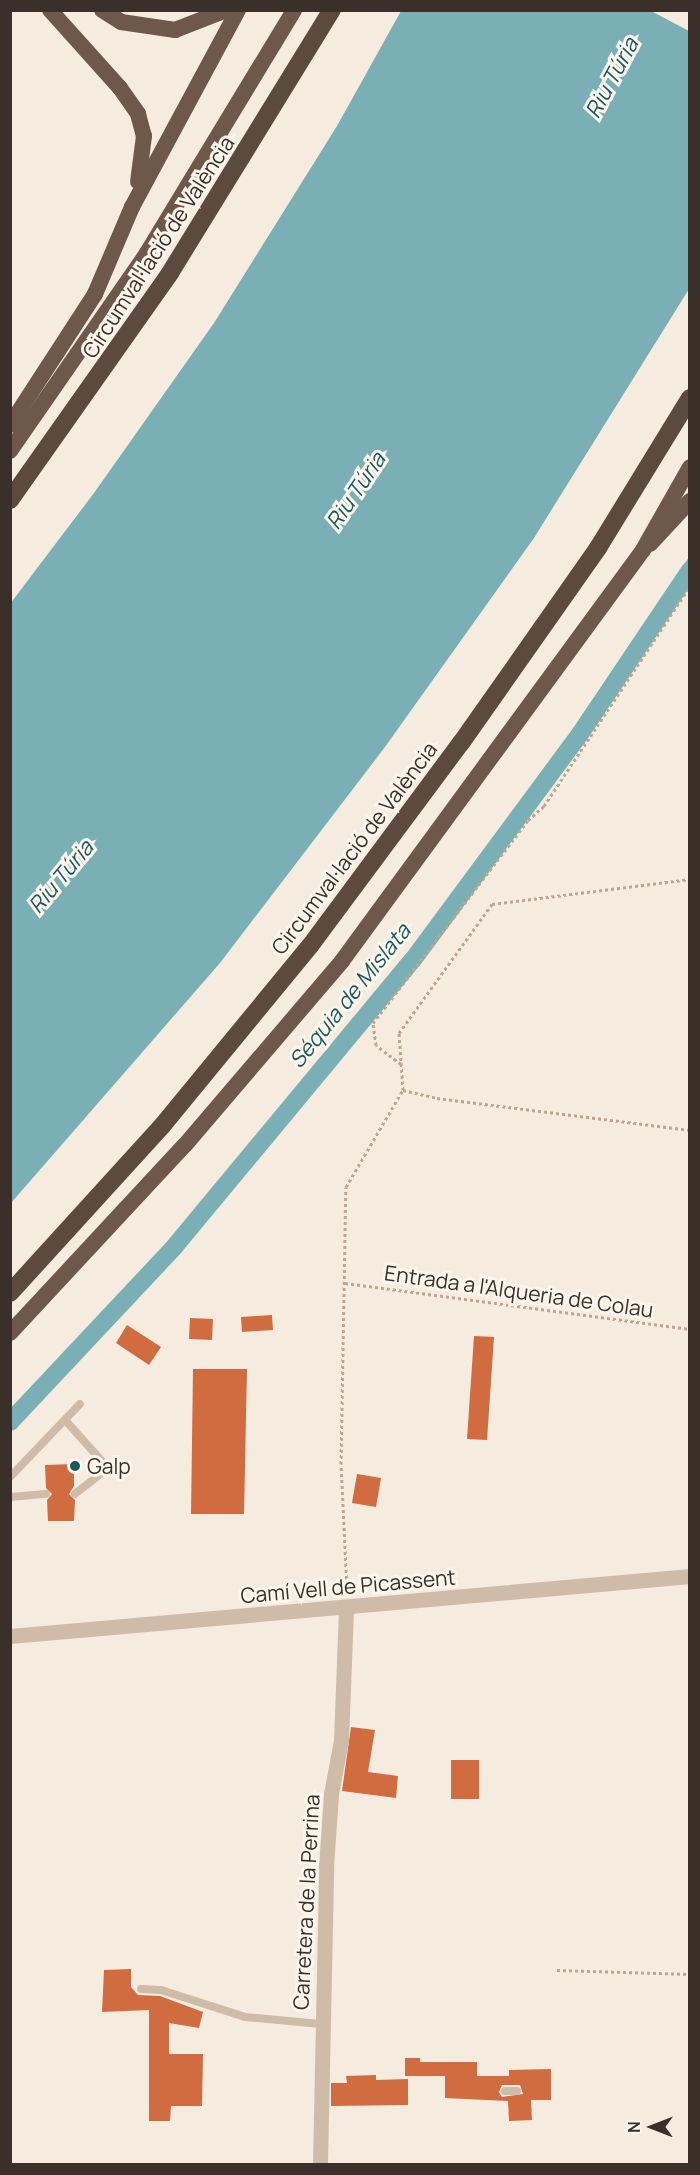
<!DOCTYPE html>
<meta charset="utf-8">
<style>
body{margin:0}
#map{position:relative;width:700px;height:2175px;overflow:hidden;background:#f5ebde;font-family:Manrope,sans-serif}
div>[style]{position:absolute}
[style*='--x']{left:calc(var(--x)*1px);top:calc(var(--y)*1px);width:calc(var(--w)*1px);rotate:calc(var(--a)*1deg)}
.water>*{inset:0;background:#7ab0b5}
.pier>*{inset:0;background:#f5ebde}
.stream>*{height:5px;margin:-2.5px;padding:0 2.5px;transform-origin:2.5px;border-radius:2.5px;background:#7ab0b5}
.canal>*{height:18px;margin:-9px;padding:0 9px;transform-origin:9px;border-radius:9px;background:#7ab0b5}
.building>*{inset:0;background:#d16b40}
.path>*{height:3px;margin-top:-1.5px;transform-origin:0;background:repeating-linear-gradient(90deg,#bba692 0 3px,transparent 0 6px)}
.service>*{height:8px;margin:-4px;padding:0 4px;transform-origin:4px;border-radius:4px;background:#cfbca8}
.minor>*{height:15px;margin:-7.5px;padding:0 7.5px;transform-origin:7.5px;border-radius:7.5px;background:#cfbca8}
.tertiary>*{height:15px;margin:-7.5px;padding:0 7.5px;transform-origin:7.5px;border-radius:7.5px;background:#cfbca8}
.trunk>*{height:16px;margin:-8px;padding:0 8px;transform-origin:8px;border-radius:8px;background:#6e584c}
.motorway>*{height:18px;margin:-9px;padding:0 9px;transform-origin:9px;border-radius:9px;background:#5d4a3f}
.dots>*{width:16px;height:16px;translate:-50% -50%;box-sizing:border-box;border:3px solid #fcf5eb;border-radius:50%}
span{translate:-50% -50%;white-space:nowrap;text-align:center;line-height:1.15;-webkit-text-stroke:6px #fcf5eb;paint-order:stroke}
.street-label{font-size:21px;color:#3b3029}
.poi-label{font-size:21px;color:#3b3029}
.left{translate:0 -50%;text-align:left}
.water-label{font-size:22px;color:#1a5961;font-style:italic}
.frame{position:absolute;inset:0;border:12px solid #3b3029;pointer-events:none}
.north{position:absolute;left:622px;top:2097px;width:60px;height:60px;-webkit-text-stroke:4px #fcf5eb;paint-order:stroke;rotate:270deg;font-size:16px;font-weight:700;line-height:24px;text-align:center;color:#3b3029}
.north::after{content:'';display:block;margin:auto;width:21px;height:27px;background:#3b3029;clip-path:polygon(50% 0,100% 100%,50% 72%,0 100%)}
</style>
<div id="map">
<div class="water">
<div style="clip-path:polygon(401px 11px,689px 11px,689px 289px,534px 538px,385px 747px,220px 963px,11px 1203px,10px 604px,94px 493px,214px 323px,337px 126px)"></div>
</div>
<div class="pier">
<div style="clip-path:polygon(651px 11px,689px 11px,689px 31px)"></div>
</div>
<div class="stream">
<div style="--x:10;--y:1414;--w:247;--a:-47.1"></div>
<div style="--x:178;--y:1233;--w:366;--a:-50.2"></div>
<div style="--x:412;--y:952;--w:275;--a:-53.7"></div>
<div style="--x:575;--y:730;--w:206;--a:-56.1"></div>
</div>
<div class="canal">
<div style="--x:10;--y:1422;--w:241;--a:-46.8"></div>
<div style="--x:175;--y:1246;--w:371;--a:-50.3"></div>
<div style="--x:412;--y:961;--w:282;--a:-53.5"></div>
<div style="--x:580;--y:734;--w:197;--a:-56.1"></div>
</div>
<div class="building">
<div style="clip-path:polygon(272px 1315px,273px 1330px,242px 1332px,241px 1317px)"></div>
<div style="clip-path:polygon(190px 1318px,213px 1319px,212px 1340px,189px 1339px)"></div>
<div style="clip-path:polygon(127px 1325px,161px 1347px,149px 1365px,116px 1343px)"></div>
<div style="clip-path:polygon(474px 1336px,494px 1337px,487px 1440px,467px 1439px)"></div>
<div style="clip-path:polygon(193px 1369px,247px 1369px,244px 1514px,191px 1514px)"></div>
<div style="clip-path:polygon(74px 1464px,74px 1486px,69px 1494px,75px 1500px,74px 1521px,48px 1521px,47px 1500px,52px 1494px,46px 1488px,45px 1465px)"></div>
<div style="clip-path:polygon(357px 1474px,381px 1478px,376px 1507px,352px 1503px)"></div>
<div style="clip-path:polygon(351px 1727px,375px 1730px,368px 1772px,398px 1776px,396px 1798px,342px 1791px)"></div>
<div style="clip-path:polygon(451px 1760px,479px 1760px,479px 1799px,451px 1799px)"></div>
<div style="clip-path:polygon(131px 1969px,131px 1987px,138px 1995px,160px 1996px,203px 2012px,199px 2028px,169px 2023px,169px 2054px,203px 2054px,202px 2106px,171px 2106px,170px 2121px,149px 2121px,149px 2010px,102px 2012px,104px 1970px)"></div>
<div style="clip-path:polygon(evenodd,405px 2058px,420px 2058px,420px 2062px,477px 2062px,477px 2076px,509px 2076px,509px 2070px,551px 2069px,551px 2100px,531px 2100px,532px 2120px,509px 2121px,508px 2101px,445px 2098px,445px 2076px,405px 2076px,405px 2058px,502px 2085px,520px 2085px,523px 2094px,502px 2097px,499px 2092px,502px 2085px)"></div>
<div style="clip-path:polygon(376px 2075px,376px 2080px,408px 2079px,408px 2105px,331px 2106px,331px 2083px,347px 2083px,346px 2076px)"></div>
</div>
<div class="path">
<div style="--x:401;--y:1064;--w:31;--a:-143"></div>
<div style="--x:376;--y:1045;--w:22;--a:-98"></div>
<div style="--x:373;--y:1023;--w:255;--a:-52.6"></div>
<div style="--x:528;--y:820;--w:21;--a:-41"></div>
<div style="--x:544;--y:806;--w:264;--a:-56.4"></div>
<div style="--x:403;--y:1090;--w:57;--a:-94"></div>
<div style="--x:399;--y:1033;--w:159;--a:-54.2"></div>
<div style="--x:492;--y:904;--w:200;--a:-7.2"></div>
<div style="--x:403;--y:1090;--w:35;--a:13"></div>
<div style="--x:437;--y:1098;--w:255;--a:7.2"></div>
<div style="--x:345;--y:1283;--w:348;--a:7.6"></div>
<div style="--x:347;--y:1590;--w:126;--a:-92.7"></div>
<div style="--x:341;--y:1464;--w:277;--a:-89"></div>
<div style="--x:346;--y:1187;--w:113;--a:-59.6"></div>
<div style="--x:557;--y:1970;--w:133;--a:1.7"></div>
</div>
<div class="service">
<div style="--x:65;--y:1420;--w:64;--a:48.1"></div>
<div style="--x:108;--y:1468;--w:42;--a:141.8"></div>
<div style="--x:10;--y:1477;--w:101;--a:-46.2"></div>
<div style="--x:10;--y:1497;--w:36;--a:-5"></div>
<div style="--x:141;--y:1989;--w:20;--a:3"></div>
<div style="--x:161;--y:1990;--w:88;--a:17.8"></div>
<div style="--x:245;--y:2017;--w:76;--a:5.3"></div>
<div style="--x:505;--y:2091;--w:12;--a:0"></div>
</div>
<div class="minor">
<div style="--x:320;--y:2164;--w:298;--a:-88.8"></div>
<div style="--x:326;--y:1866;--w:72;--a:-86"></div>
<div style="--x:331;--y:1794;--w:55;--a:-79.5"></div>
<div style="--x:341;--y:1740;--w:133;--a:-87.8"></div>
</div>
<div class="tertiary">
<div style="--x:10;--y:1636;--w:683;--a:-5.04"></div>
</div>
<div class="trunk">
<div style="--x:50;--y:10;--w:105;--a:48.1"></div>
<div style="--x:120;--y:88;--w:32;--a:55"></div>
<div style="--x:138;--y:114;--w:23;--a:75"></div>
<div style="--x:144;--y:136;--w:46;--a:97.4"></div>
<div style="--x:102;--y:10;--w:22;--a:32"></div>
<div style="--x:121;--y:22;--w:55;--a:8.4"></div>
<div style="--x:175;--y:30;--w:55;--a:-21.4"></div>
<div style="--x:10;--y:425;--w:156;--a:-57"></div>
<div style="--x:95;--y:294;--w:95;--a:-67"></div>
<div style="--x:132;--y:207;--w:224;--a:-61.7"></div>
<div style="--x:10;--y:451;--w:241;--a:-55.3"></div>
<div style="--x:147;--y:253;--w:284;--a:-58.8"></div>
<div style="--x:650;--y:544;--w:59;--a:-47.1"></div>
<div style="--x:10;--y:1333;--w:257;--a:-47.1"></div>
<div style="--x:185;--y:1145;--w:242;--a:-49.5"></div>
<div style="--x:342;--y:961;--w:509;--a:-53.78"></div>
<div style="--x:643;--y:550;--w:95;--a:-60.5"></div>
</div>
<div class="motorway">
<div style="--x:10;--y:500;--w:278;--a:-54.8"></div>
<div style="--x:170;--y:273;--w:309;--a:-58.4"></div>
<div style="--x:10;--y:1293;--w:226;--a:-47.7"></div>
<div style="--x:162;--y:1126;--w:233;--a:-50.6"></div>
<div style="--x:310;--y:946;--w:253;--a:-53.4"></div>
<div style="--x:461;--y:743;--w:238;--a:-54.9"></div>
<div style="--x:598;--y:548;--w:176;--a:-58.5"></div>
</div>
<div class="dots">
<div style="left:75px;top:1466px;background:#1a5961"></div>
</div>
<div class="street-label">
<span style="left:158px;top:247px;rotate:-57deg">Circumval·lació de València</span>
<span style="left:354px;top:848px;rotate:-53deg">Circumval·lació de València</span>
<span style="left:519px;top:1291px;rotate:8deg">Entrada a l'Alqueria de Colau</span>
<span style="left:348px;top:1586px;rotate:-5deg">Camí Vell de Picassent</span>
<span style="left:306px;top:1902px;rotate:-87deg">Carretera de la Perrina</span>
</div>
<div class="poi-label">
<span class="left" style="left:87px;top:1466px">Galp</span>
</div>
<div class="water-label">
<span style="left:612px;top:78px;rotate:-62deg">Riu Túria</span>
<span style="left:356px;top:491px;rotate:-56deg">Riu Túria</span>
<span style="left:61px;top:877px;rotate:-50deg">Riu Túria</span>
<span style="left:350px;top:996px;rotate:-51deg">Séquia de Mislata</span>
</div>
<div class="frame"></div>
<div class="north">N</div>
</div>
